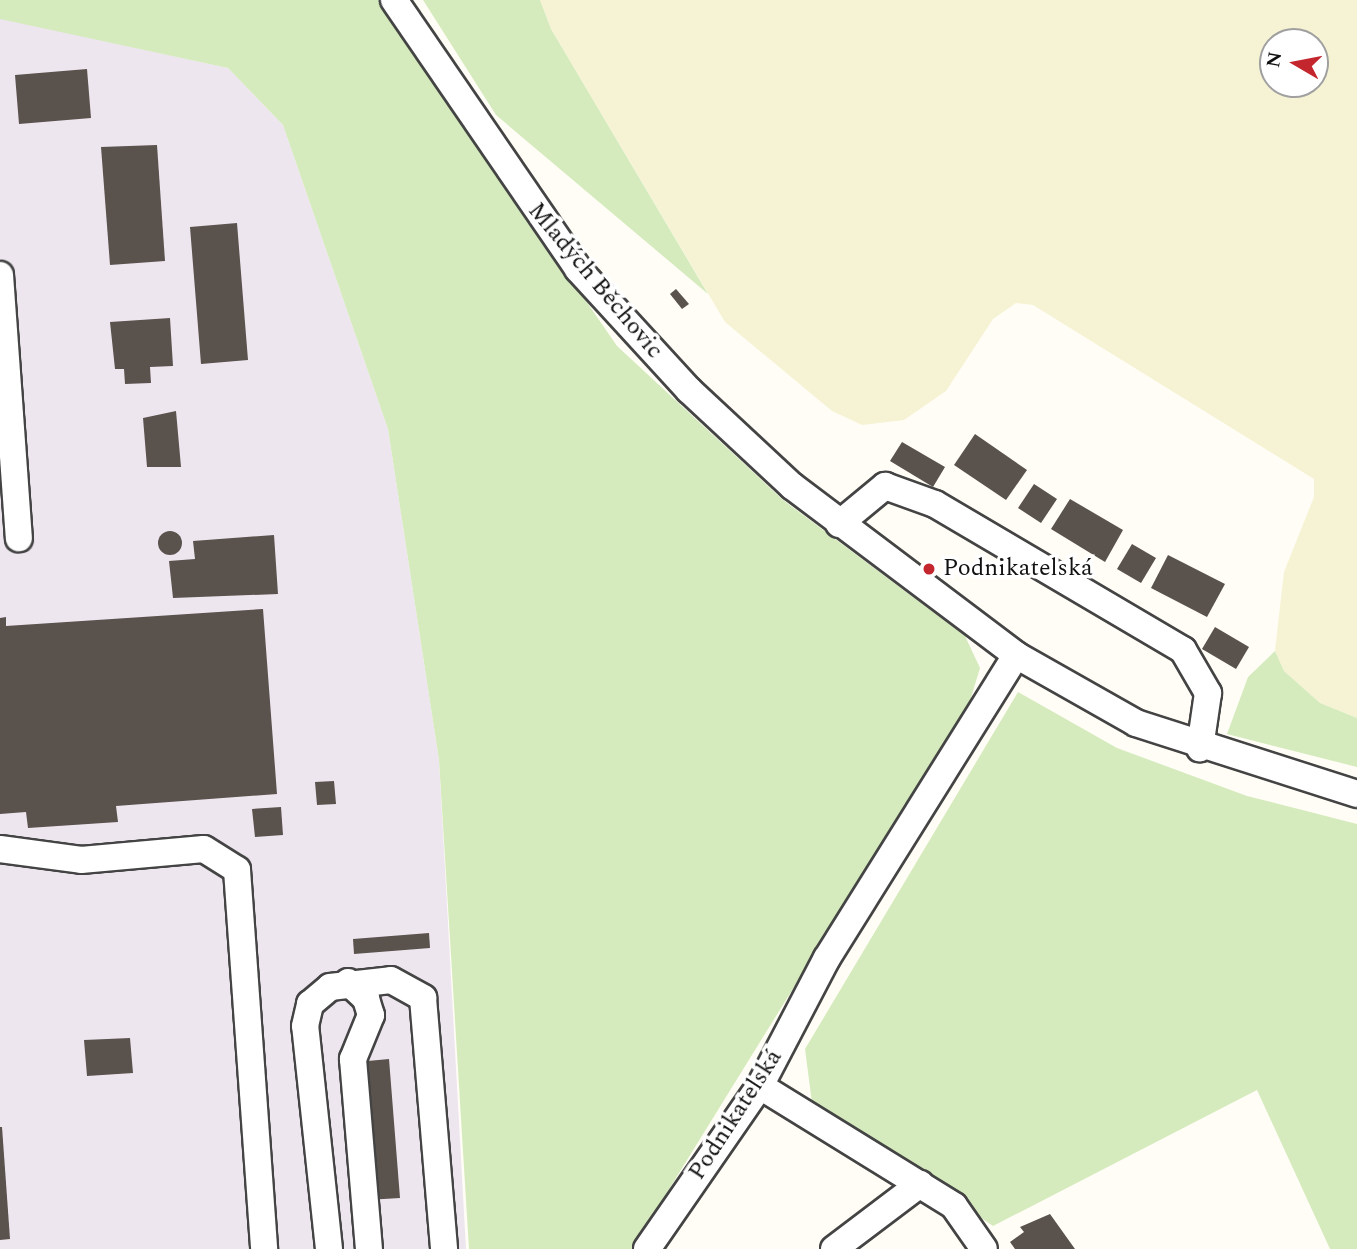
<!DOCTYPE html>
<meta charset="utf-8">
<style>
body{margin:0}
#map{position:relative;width:1357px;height:1249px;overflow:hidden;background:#fffdf5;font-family:Spectral,serif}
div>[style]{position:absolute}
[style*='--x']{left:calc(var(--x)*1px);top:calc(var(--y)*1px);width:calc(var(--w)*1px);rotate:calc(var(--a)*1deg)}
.industrial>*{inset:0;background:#eee6ef}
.farmland>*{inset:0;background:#f6f3d4}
.green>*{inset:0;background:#d5ebbd}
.building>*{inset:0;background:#5a524d}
.round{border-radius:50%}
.roads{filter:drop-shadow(2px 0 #444) drop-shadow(-2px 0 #444) drop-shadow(0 2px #444) drop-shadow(0 -2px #444)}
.minor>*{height:26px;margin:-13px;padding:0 13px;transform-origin:13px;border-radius:13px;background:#fff}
.dots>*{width:19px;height:19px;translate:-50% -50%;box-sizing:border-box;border:4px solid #fff;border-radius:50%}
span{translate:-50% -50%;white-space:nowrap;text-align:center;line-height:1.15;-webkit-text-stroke:7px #fff;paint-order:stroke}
.street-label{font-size:24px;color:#111}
.poi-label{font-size:24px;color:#111}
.left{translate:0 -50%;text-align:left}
.north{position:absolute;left:1259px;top:28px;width:70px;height:70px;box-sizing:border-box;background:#fff;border:2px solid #a0a0a0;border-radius:50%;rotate:280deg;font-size:19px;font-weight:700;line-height:28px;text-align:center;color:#111}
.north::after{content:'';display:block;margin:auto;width:24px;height:32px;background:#c4262e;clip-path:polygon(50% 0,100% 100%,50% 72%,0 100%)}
</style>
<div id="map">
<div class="industrial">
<div style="clip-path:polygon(0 18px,228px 68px,283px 125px,388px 429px,439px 760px,466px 1249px,0 1249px)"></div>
</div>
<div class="farmland">
<div style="clip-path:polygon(evenodd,540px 0,1357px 0,1357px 718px,1320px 703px,1284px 671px,1275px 651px,1284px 572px,1314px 497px,1314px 479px,1033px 305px,1016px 303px,993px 319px,946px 391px,904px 420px,862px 425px,832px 411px,725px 322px,551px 29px,540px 0,1273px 42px,1315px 42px,1315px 84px,1273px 84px,1273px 42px)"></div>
</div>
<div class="green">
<div style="clip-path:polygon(0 0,379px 0,617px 346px,783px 500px,965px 636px,980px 668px,969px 704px,632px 1249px,469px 1249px,439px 760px,388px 429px,283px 125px,228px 68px,0 19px)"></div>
<div style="clip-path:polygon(423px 0,540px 0,551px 29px,708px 294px,496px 115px)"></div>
<div style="clip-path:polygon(1275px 651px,1284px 671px,1320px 703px,1357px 718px,1357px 767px,1227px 734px,1248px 677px)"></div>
<div style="clip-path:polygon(1018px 692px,1117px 748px,1247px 796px,1357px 824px,1357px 1249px,1330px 1249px,1257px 1090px,993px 1226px,812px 1103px,805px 1049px)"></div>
</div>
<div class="building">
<div style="clip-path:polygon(87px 69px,91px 118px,19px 124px,15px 75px)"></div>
<div style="clip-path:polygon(157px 145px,165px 261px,110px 265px,101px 147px)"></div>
<div style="clip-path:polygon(237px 223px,248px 360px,201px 364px,190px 227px)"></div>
<div style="clip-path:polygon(676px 289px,689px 304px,682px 309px,670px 294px)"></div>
<div style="clip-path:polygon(170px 318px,173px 366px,150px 367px,151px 383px,125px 384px,124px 369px,115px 369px,110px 322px)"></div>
<div style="clip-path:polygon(176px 411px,181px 467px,147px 467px,143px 418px)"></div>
<div style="clip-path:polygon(975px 434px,1027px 470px,1006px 500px,954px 465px)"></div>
<div style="clip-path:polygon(902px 442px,945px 467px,933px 487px,890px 461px)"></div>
<div style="clip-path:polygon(1034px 484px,1057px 499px,1041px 523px,1018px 508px)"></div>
<div style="clip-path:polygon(1070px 499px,1123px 530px,1105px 562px,1051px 529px)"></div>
<div class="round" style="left:158px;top:531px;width:24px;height:24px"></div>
<div style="clip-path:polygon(274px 535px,278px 594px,173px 598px,169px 561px,195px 559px,193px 541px)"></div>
<div style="clip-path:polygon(1132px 544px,1156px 558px,1141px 583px,1117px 569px)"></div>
<div style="clip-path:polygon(1168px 555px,1225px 584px,1207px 617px,1151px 588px)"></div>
<div style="clip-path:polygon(263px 609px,277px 794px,116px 806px,118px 822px,28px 828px,26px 812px,0 814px,0 618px,6px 617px,6px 626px)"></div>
<div style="clip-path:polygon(1215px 627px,1249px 647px,1236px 669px,1202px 649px)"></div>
<div style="clip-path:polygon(334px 781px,336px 804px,317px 805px,315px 782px)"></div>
<div style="clip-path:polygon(281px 807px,283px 835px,255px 837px,252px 809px)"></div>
<div style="clip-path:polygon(429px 933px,430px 948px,354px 954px,353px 939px)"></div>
<div style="clip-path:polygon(130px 1038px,133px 1073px,87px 1076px,84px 1040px)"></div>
<div style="clip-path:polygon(389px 1059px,400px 1198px,367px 1200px,357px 1062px)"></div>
<div style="clip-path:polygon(0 1127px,2px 1127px,10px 1239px,0 1240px)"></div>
<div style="clip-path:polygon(1050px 1214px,1075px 1249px,1015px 1249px,1010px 1242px,1024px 1232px,1020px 1227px)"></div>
</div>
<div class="roads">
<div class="minor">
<div style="--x:394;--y:0;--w:326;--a:55.6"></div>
<div style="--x:578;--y:269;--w:164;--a:47.5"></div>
<div style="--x:689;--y:390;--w:141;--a:43"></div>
<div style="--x:792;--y:486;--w:281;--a:37"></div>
<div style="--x:1016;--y:655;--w:138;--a:29.5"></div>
<div style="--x:1136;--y:723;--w:232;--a:17.8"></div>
<div style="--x:0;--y:275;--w:264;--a:85.9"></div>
<div style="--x:839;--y:524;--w:60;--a:-39.6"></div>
<div style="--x:885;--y:486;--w:53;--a:19.8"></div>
<div style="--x:935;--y:504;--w:288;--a:30.5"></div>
<div style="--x:1183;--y:650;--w:50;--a:59.8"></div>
<div style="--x:1208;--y:693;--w:56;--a:98.3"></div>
<div style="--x:0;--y:849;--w:82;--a:7.7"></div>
<div style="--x:81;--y:860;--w:123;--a:-5.1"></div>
<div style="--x:204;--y:849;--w:39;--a:32"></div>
<div style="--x:237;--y:870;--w:380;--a:85.9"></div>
<div style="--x:348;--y:982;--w:25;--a:43"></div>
<div style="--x:366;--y:999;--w:17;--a:73"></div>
<div style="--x:371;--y:1015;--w:48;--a:112.2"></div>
<div style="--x:353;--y:1059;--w:191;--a:85.2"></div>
<div style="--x:760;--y:1086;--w:228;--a:31.7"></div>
<div style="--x:954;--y:1206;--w:52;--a:55.1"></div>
<div style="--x:329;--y:1249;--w:224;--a:-96.1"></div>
<div style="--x:305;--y:1026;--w:23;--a:-77"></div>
<div style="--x:310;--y:1004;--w:26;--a:-40"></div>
<div style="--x:330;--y:987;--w:61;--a:-6.5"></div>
<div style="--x:391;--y:980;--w:37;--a:29"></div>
<div style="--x:423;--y:998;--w:252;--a:85.2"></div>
<div style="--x:647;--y:1249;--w:198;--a:-55.3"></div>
<div style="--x:760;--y:1086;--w:144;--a:-62.4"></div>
<div style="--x:827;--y:958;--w:357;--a:-58"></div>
<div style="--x:834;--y:1249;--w:108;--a:-37.1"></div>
</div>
</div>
<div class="dots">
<div style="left:929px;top:569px;background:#c4262e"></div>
</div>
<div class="street-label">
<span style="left:595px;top:281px;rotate:50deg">Mladých Běchovic</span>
<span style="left:736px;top:1115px;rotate:-57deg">Podnikatelská</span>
</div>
<div class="poi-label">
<span class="left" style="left:943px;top:569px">Podnikatelská</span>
</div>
<div class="north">N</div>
</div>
